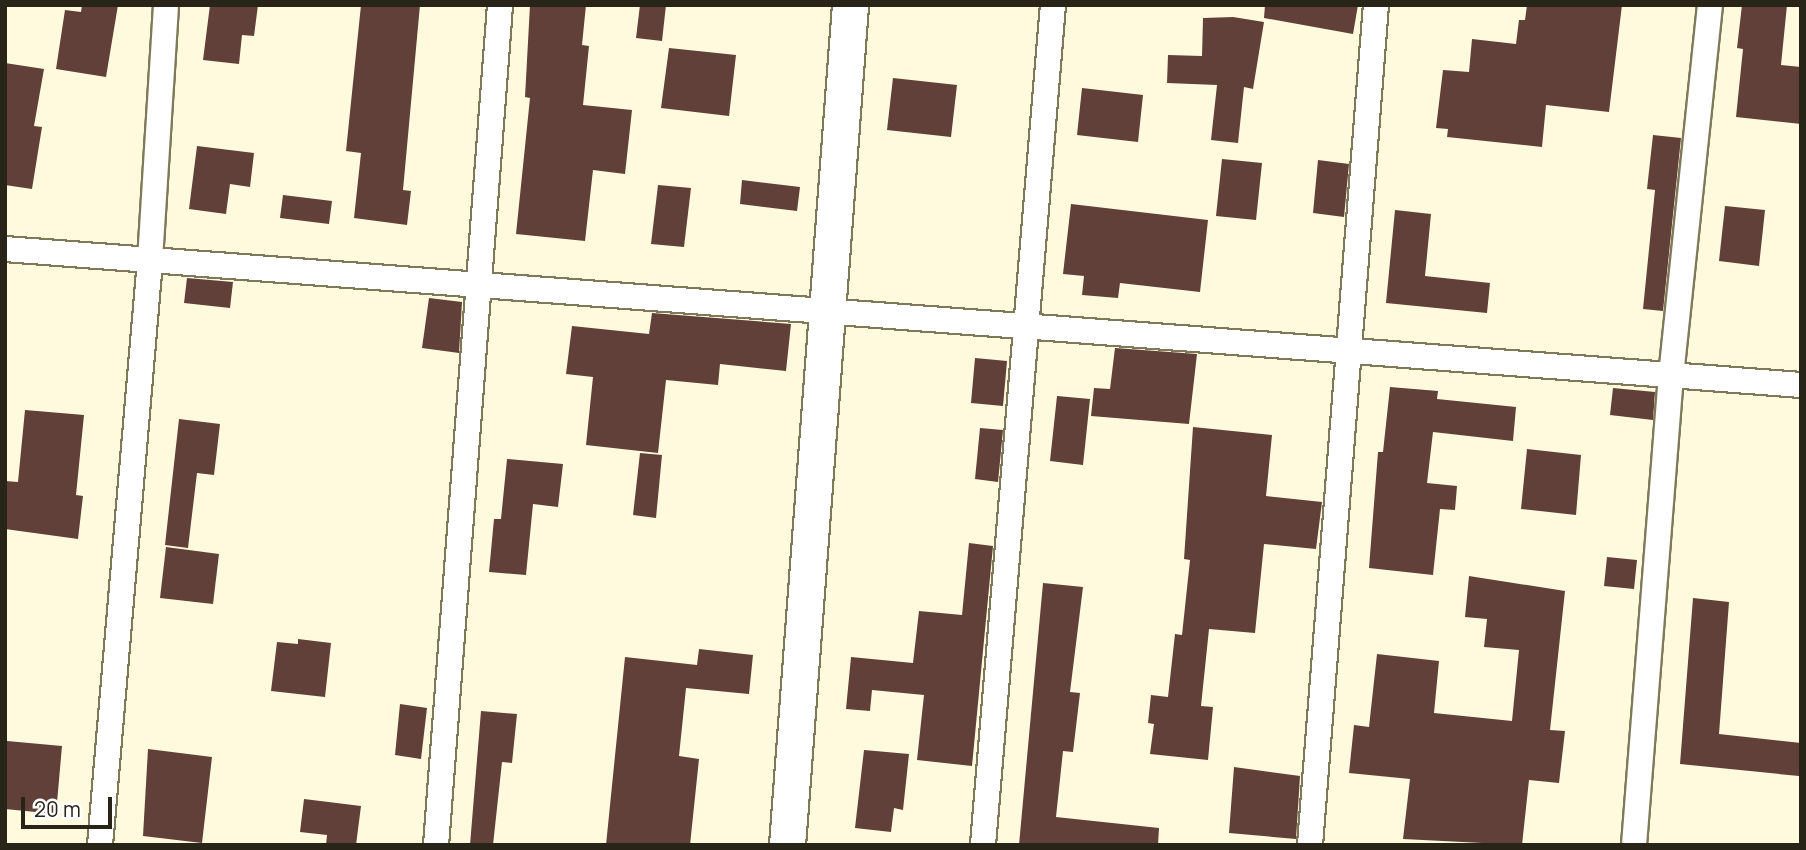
<!DOCTYPE html>
<style>
body{margin:0}
#map{position:relative;width:1806px;height:850px;overflow:hidden;background:#fffade;font-family:Manrope,sans-serif}
div>[style]{position:absolute}
[style*='--x']{left:calc(var(--x)*1px);top:calc(var(--y)*1px);width:calc(var(--w)*1px);rotate:calc(var(--a)*1deg)}
.building>*{inset:0;background:#604038}
.roads{filter:drop-shadow(2px 0 #7f7959) drop-shadow(-2px 0 #7f7959) drop-shadow(0 2px #7f7959) drop-shadow(0 -2px #7f7959)}
.street>*{height:24px;margin:-12px;padding:0 12px;transform-origin:12px;border-radius:12px;background:#fff}
.secondary>*{height:35px;margin:-17.5px;padding:0 17.5px;transform-origin:17.5px;border-radius:17.5px;background:#fff}
span{translate:-50% -50%;white-space:nowrap;text-align:center;line-height:1.15;-webkit-text-stroke:7px #fff;paint-order:stroke}
.frame{position:absolute;inset:0;border:7px solid #282518;pointer-events:none}
.scale{position:absolute;left:21px;top:797px;width:91px;height:32px;box-sizing:border-box;border:4px solid #282518;border-top:0;padding-left:9px;font-size:21px;line-height:24px;white-space:nowrap;color:#282518;-webkit-text-stroke:5px #fff;paint-order:stroke}
</style>
<div id="map">
<div class="building">
<div style="clip-path:polygon(82px 5px,118px 5px,106px 77px,56px 69px,65px 10px,81px 12px)"></div>
<div style="clip-path:polygon(210px 5px,258px 5px,254px 36px,242px 35px,239px 64px,203px 60px)"></div>
<div style="clip-path:polygon(361px 5px,420px 5px,403px 190px,411px 191px,407px 225px,354px 218px,361px 153px,346px 151px)"></div>
<div style="clip-path:polygon(530px 5px,586px 5px,582px 45px,589px 46px,583px 105px,632px 110px,625px 174px,593px 170px,585px 241px,516px 234px,530px 98px,525px 97px)"></div>
<div style="clip-path:polygon(640px 5px,666px 5px,662px 41px,636px 38px)"></div>
<div style="clip-path:polygon(1265px 5px,1358px 5px,1353px 34px,1264px 18px)"></div>
<div style="clip-path:polygon(1527px 5px,1622px 5px,1609px 112px,1546px 105px,1542px 147px,1447px 137px,1448px 129px,1436px 128px,1443px 70px,1469px 72px,1472px 39px,1516px 44px,1519px 20px,1525px 20px)"></div>
<div style="clip-path:polygon(1742px 5px,1787px 5px,1781px 65px,1801px 67px,1801px 124px,1736px 117px,1743px 49px,1737px 48px)"></div>
<div style="clip-path:polygon(1233px 17px,1264px 22px,1253px 89px,1244px 87px,1238px 143px,1211px 140px,1217px 85px,1167px 83px,1168px 55px,1202px 56px,1203px 18px)"></div>
<div style="clip-path:polygon(669px 48px,736px 55px,729px 116px,661px 108px)"></div>
<div style="clip-path:polygon(5px 63px,44px 69px,34px 126px,42px 127px,32px 189px,5px 185px)"></div>
<div style="clip-path:polygon(893px 78px,957px 85px,951px 137px,887px 130px)"></div>
<div style="clip-path:polygon(1082px 88px,1143px 95px,1138px 142px,1077px 135px)"></div>
<div style="clip-path:polygon(1653px 135px,1681px 138px,1663px 311px,1643px 309px,1655px 190px,1647px 189px)"></div>
<div style="clip-path:polygon(197px 146px,254px 153px,250px 187px,230px 184px,226px 214px,189px 209px)"></div>
<div style="clip-path:polygon(1222px 159px,1262px 163px,1256px 220px,1216px 216px)"></div>
<div style="clip-path:polygon(1318px 160px,1349px 164px,1344px 217px,1313px 213px)"></div>
<div style="clip-path:polygon(742px 180px,800px 187px,797px 211px,740px 204px)"></div>
<div style="clip-path:polygon(658px 185px,691px 188px,684px 247px,651px 244px)"></div>
<div style="clip-path:polygon(283px 195px,332px 201px,329px 224px,280px 218px)"></div>
<div style="clip-path:polygon(1071px 204px,1208px 220px,1200px 292px,1120px 283px,1118px 298px,1082px 295px,1084px 276px,1063px 274px)"></div>
<div style="clip-path:polygon(1725px 206px,1765px 210px,1759px 266px,1719px 261px)"></div>
<div style="clip-path:polygon(1395px 210px,1431px 214px,1425px 276px,1490px 283px,1487px 313px,1386px 303px)"></div>
<div style="clip-path:polygon(187px 278px,233px 282px,230px 308px,184px 303px)"></div>
<div style="clip-path:polygon(429px 298px,462px 302px,459px 353px,422px 348px)"></div>
<div style="clip-path:polygon(652px 313px,791px 324px,786px 371px,720px 364px,718px 385px,666px 380px,658px 453px,586px 445px,593px 377px,566px 374px,572px 326px,649px 334px)"></div>
<div style="clip-path:polygon(1115px 348px,1197px 354px,1189px 424px,1091px 416px,1094px 388px,1110px 389px)"></div>
<div style="clip-path:polygon(975px 358px,1007px 361px,1003px 406px,971px 403px)"></div>
<div style="clip-path:polygon(1390px 387px,1438px 391px,1437px 399px,1516px 407px,1513px 441px,1433px 432px,1427px 483px,1457px 486px,1455px 510px,1440px 509px,1433px 575px,1369px 568px,1378px 452px,1383px 452px)"></div>
<div style="clip-path:polygon(1613px 388px,1655px 392px,1653px 420px,1610px 415px)"></div>
<div style="clip-path:polygon(1057px 396px,1090px 399px,1083px 465px,1050px 461px)"></div>
<div style="clip-path:polygon(25px 410px,84px 415px,76px 495px,83px 496px,78px 539px,5px 529px,5px 481px,18px 482px)"></div>
<div style="clip-path:polygon(179px 419px,220px 424px,214px 475px,197px 473px,188px 548px,165px 545px)"></div>
<div style="clip-path:polygon(1193px 427px,1272px 435px,1266px 496px,1322px 502px,1316px 549px,1264px 544px,1255px 633px,1209px 629px,1201px 706px,1213px 707px,1208px 760px,1150px 754px,1154px 724px,1148px 723px,1151px 695px,1168px 697px,1175px 634px,1182px 635px,1190px 560px,1184px 559px)"></div>
<div style="clip-path:polygon(980px 428px,1003px 430px,998px 482px,975px 479px)"></div>
<div style="clip-path:polygon(1527px 449px,1581px 455px,1576px 515px,1521px 509px)"></div>
<div style="clip-path:polygon(640px 453px,662px 455px,656px 518px,633px 515px)"></div>
<div style="clip-path:polygon(507px 459px,563px 464px,558px 507px,533px 504px,526px 575px,489px 572px,494px 519px,501px 519px)"></div>
<div style="clip-path:polygon(969px 543px,993px 546px,972px 766px,917px 760px,924px 695px,872px 690px,870px 711px,846px 709px,851px 657px,913px 663px,919px 611px,962px 615px)"></div>
<div style="clip-path:polygon(166px 547px,219px 554px,213px 604px,160px 598px)"></div>
<div style="clip-path:polygon(1607px 557px,1637px 560px,1634px 589px,1604px 586px)"></div>
<div style="clip-path:polygon(1469px 576px,1565px 591px,1550px 730px,1565px 731px,1559px 783px,1529px 780px,1522px 845px,1403px 839px,1410px 779px,1349px 773px,1354px 725px,1369px 727px,1377px 654px,1439px 661px,1434px 713px,1512px 721px,1519px 650px,1484px 647px,1487px 619px,1465px 617px)"></div>
<div style="clip-path:polygon(1043px 583px,1083px 587px,1070px 692px,1080px 693px,1073px 752px,1063px 751px,1056px 817px,1159px 828px,1158px 845px,1019px 845px)"></div>
<div style="clip-path:polygon(1693px 598px,1729px 602px,1719px 734px,1801px 743px,1799px 776px,1680px 764px)"></div>
<div style="clip-path:polygon(298px 639px,331px 643px,325px 697px,271px 691px,277px 642px,298px 644px)"></div>
<div style="clip-path:polygon(699px 649px,753px 655px,749px 694px,686px 688px,679px 756px,699px 759px,690px 845px,606px 845px,625px 657px,697px 665px)"></div>
<div style="clip-path:polygon(400px 704px,427px 708px,421px 759px,395px 755px)"></div>
<div style="clip-path:polygon(481px 711px,517px 714px,512px 763px,502px 762px,493px 845px,470px 845px)"></div>
<div style="clip-path:polygon(7px 741px,62px 746px,56px 814px,5px 809px)"></div>
<div style="clip-path:polygon(148px 749px,212px 757px,202px 843px,143px 836px)"></div>
<div style="clip-path:polygon(864px 750px,909px 754px,903px 810px,894px 808px,891px 832px,855px 828px)"></div>
<div style="clip-path:polygon(1234px 767px,1300px 776px,1296px 839px,1229px 833px)"></div>
<div style="clip-path:polygon(304px 799px,361px 806px,356px 845px,326px 845px,327px 835px,300px 832px)"></div>
</div>
<div class="roads">
<div class="street">
<div style="--x:5;--y:249;--w:1801;--a:4.33"></div>
<div style="--x:100;--y:845;--w:587;--a:-85.11"></div>
<div style="--x:150;--y:260;--w:256;--a:-86.4"></div>
<div style="--x:436;--y:845;--w:842;--a:-85.64"></div>
<div style="--x:983;--y:845;--w:843;--a:-85.24"></div>
<div style="--x:1310;--y:845;--w:843;--a:-85.51"></div>
<div style="--x:1634;--y:845;--w:470;--a:-85.5"></div>
<div style="--x:1671;--y:376;--w:373;--a:-84"></div>
</div>
<div class="secondary">
<div style="--x:787;--y:845;--w:842;--a:-85.71"></div>
</div>
</div>
<div class="frame"></div>
<div class="scale">20 m</div>
</div>
